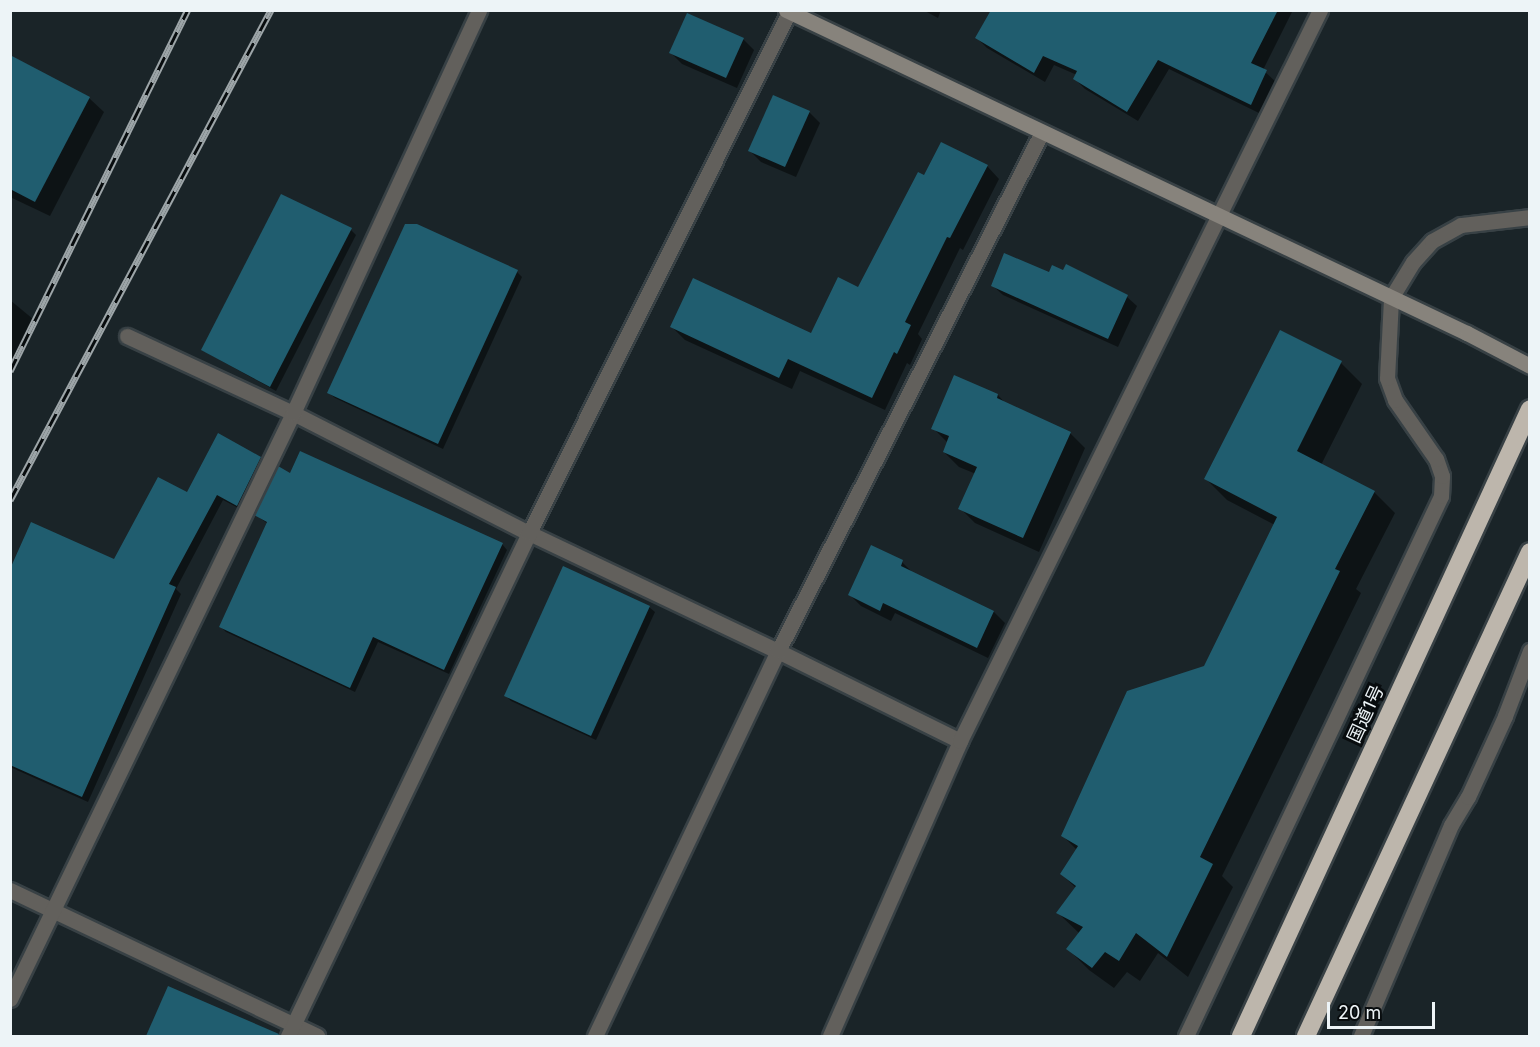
<!DOCTYPE html>
<meta charset="utf-8">
<style>
body{margin:0}
#map{position:relative;width:1540px;height:1047px;overflow:hidden;background:#1a2428;font-family:Inter,"Noto Sans JP",sans-serif}
div>[style]{position:absolute}
[style*='--x']{left:calc(var(--x)*1px);top:calc(var(--y)*1px);width:calc(var(--w)*1px);rotate:calc(var(--a)*1deg)}
.shadow>*{inset:0;background:#0007}
.building>*{inset:0;background:#205d6f}
.roads{filter:drop-shadow(2px 0 #384145) drop-shadow(-2px 0 #384145) drop-shadow(0 2px #384145) drop-shadow(0 -2px #384145)}
.lane>*{height:15px;margin:-7.5px;padding:0 7.5px;transform-origin:7.5px;border-radius:7.5px;background:#62605c}
.street>*{height:15px;margin:-7.5px;padding:0 7.5px;transform-origin:7.5px;border-radius:7.5px;background:#62605c}
.secondary>*{height:15px;margin:-7.5px;padding:0 7.5px;transform-origin:7.5px;border-radius:7.5px;background:#87837c}
.highway>*{height:18px;margin:-9px;padding:0 9px;transform-origin:9px;border-radius:9px;background:#bdb6ac}
.rail>*{height:7px;margin-top:-3.5px;transform-origin:0;background:repeating-linear-gradient(90deg,#080c0e 0 14px,#9da5a8 0 28px);box-sizing:border-box;border-block:2px solid #9da5a8}
span{translate:-50% -50%;white-space:nowrap;text-align:center;line-height:1.15;-webkit-text-stroke:6px #080c0e;paint-order:stroke}
.street-label{font-size:18px;color:#edf4f7}
.frame{position:absolute;inset:0;border:12px solid #edf4f7;pointer-events:none}
.scale{position:absolute;left:1327px;top:1002px;width:108px;height:27px;box-sizing:border-box;border:3px solid #edf4f7;border-top:0;padding-left:8px;font-size:18px;line-height:21px;white-space:nowrap;color:#edf4f7;-webkit-text-stroke:4px #080c0e;paint-order:stroke}
</style>
<div id="map">
<div class="shadow">
<div style="clip-path:polygon(923px 10px,941px 10px,938px 18px)"></div>
<div style="clip-path:polygon(1000px 10px,1293px 10px,1263px 70px,1276px 82px,1261px 114px,1169px 69px,1138px 121px,1085px 89px,1075px 79px,1077px 75px,1054px 65px,1045px 82px,987px 48px,977px 38px)"></div>
<div style="clip-path:polygon(743px 39px,754px 50px,737px 88px,682px 64px,671px 53px)"></div>
<div style="clip-path:polygon(10px 57px,89px 98px,104px 112px,50px 216px,10px 197px)"></div>
<div style="clip-path:polygon(809px 112px,820px 123px,796px 177px,761px 162px,750px 151px)"></div>
<div style="clip-path:polygon(987px 166px,999px 179px,963px 250px,960px 248px,918px 334px,922px 339px,910px 365px,907px 363px,885px 410px,800px 371px,792px 389px,685px 340px,672px 327px,812px 335px,859px 289px,925px 177px)"></div>
<div style="clip-path:polygon(351px 230px,356px 235px,276px 391px,202px 350px)"></div>
<div style="clip-path:polygon(517px 272px,522px 277px,443px 449px,335px 398px,329px 393px)"></div>
<div style="clip-path:polygon(1050px 274px,1127px 297px,1137px 306px,1118px 347px,1003px 295px,993px 286px)"></div>
<div style="clip-path:polygon(10px 300px,33px 319px,10px 365px)"></div>
<div style="clip-path:polygon(1281px 332px,1341px 363px,1362px 384px,1321px 465px,1374px 492px,1395px 513px,1356px 589px,1361px 593px,1222px 876px,1233px 887px,1188px 977px,1158px 953px,1140px 981px,1127px 972px,1114px 988px,1089px 970px,1068px 949px,1080px 934px,1058px 913px,1076px 888px,1061px 874px,1077px 850px,1063px 836px,1205px 668px,1275px 525px,1227px 500px,1206px 479px)"></div>
<div style="clip-path:polygon(998px 395px,1005px 403px,1070px 433px,1085px 448px,1039px 552px,975px 523px,960px 508px,976px 474px,959px 467px,944px 452px,948px 443px,933px 428px)"></div>
<div style="clip-path:polygon(260px 458px,266px 464px,244px 511px,223px 500px,176px 589px,181px 594px,88px 802px,10px 767px,10px 573px,114px 561px,187px 494px)"></div>
<div style="clip-path:polygon(291px 475px,502px 544px,507px 550px,449px 674px,378px 642px,355px 692px,226px 632px,221px 627px,268px 524px,256px 515px)"></div>
<div style="clip-path:polygon(902px 562px,913px 573px,994px 612px,1005px 623px,988px 658px,895px 613px,891px 621px,861px 606px,850px 595px)"></div>
<div style="clip-path:polygon(649px 607px,655px 612px,596px 740px,511px 701px,506px 696px)"></div>
<div style="clip-path:polygon(169px 988px,274px 1034px,276px 1036px,148px 1036px)"></div>
</div>
<div class="building">
<div style="clip-path:polygon(991px 10px,1278px 10px,1251px 63px,1267px 70px,1251px 105px,1158px 60px,1127px 112px,1073px 79px,1077px 71px,1043px 56px,1034px 73px,975px 38px)"></div>
<div style="clip-path:polygon(687px 13px,744px 38px,726px 78px,669px 53px)"></div>
<div style="clip-path:polygon(10px 55px,90px 97px,35px 202px,10px 189px)"></div>
<div style="clip-path:polygon(773px 95px,810px 111px,785px 167px,748px 151px)"></div>
<div style="clip-path:polygon(941px 142px,988px 165px,950px 238px,947px 237px,905px 322px,911px 325px,897px 354px,894px 352px,872px 398px,788px 359px,779px 378px,670px 327px,693px 278px,811px 333px,838px 277px,858px 287px,918px 172px,924px 175px)"></div>
<div style="clip-path:polygon(281px 194px,352px 228px,270px 387px,201px 350px)"></div>
<div style="clip-path:polygon(405px 224px,417px 224px,518px 270px,438px 444px,327px 393px)"></div>
<div style="clip-path:polygon(1004px 253px,1049px 272px,1052px 265px,1063px 270px,1066px 264px,1128px 295px,1108px 339px,991px 286px)"></div>
<div style="clip-path:polygon(1280px 330px,1342px 361px,1297px 451px,1375px 491px,1335px 569px,1340px 571px,1200px 857px,1213px 864px,1167px 957px,1136px 933px,1119px 961px,1105px 952px,1092px 968px,1066px 949px,1083px 927px,1056px 913px,1076px 886px,1060px 874px,1078px 846px,1061px 836px,1127px 691px,1204px 666px,1277px 517px,1204px 479px)"></div>
<div style="clip-path:polygon(954px 375px,998px 394px,997px 398px,1071px 432px,1023px 538px,958px 509px,977px 467px,943px 452px,949px 436px,931px 429px)"></div>
<div style="clip-path:polygon(218px 433px,261px 457px,237px 506px,217px 495px,169px 584px,176px 587px,82px 797px,10px 765px,10px 569px,31px 522px,114px 559px,158px 477px,187px 492px)"></div>
<div style="clip-path:polygon(300px 451px,503px 543px,444px 670px,373px 637px,350px 688px,219px 627px,267px 522px,254px 515px,278px 466px,290px 473px)"></div>
<div style="clip-path:polygon(871px 545px,903px 560px,901px 566px,994px 611px,977px 648px,883px 603px,880px 611px,848px 595px)"></div>
<div style="clip-path:polygon(563px 566px,650px 606px,591px 736px,504px 696px)"></div>
<div style="clip-path:polygon(168px 986px,279px 1034px,278px 1036px,146px 1036px)"></div>
</div>
<div class="roads">
<div class="lane">
<div style="--x:1186;--y:1036;--w:597;--a:-64.72"></div>
<div style="--x:1441;--y:496;--w:20;--a:-87"></div>
<div style="--x:1442;--y:476;--w:18;--a:-109"></div>
<div style="--x:1436;--y:459;--w:72;--a:-124.8"></div>
<div style="--x:1395;--y:400;--w:23;--a:-110"></div>
<div style="--x:1387;--y:378;--w:80;--a:-87.1"></div>
<div style="--x:1391;--y:298;--w:42;--a:-58.6"></div>
<div style="--x:1413;--y:262;--w:28;--a:-48"></div>
<div style="--x:1432;--y:241;--w:33;--a:-29"></div>
<div style="--x:1461;--y:225;--w:69;--a:-6.6"></div>
<div style="--x:1361;--y:1036;--w:229;--a:-66.9"></div>
<div style="--x:1451;--y:825;--w:33;--a:-59"></div>
<div style="--x:1468;--y:797;--w:89;--a:-65.4"></div>
<div style="--x:1505;--y:716;--w:70;--a:-69"></div>
</div>
<div class="street">
<div style="--x:127;--y:336;--w:183;--a:24.9"></div>
<div style="--x:293;--y:413;--w:265;--a:27"></div>
<div style="--x:529;--y:533;--w:276;--a:25.4"></div>
<div style="--x:778;--y:651;--w:203;--a:26.3"></div>
<div style="--x:10;--y:890;--w:340;--a:25.4"></div>
<div style="--x:10;--y:999;--w:651;--a:-64.22"></div>
<div style="--x:293;--y:413;--w:444;--a:-65.2"></div>
<div style="--x:288;--y:1036;--w:558;--a:-64.4"></div>
<div style="--x:529;--y:533;--w:585;--a:-63.48"></div>
<div style="--x:595;--y:1036;--w:426;--a:-64.6"></div>
<div style="--x:778;--y:651;--w:582;--a:-63.04"></div>
<div style="--x:830;--y:1036;--w:322;--a:-66.2"></div>
<div style="--x:960;--y:741;--w:815;--a:-63.78"></div>
</div>
<div class="secondary">
<div style="--x:786;--y:10;--w:754;--a:25.38"></div>
<div style="--x:1467;--y:333;--w:71;--a:27.6"></div>
</div>
<div class="highway">
<div style="--x:1241;--y:1036;--w:690;--a:-65.25"></div>
<div style="--x:1306;--y:1036;--w:533;--a:-65.16"></div>
</div>
</div>
<div class="rail">
<div style="--x:10;--y:371;--w:402;--a:-63.8"></div>
<div style="--x:10;--y:500;--w:555;--a:-61.96"></div>
</div>
<div class="street-label">
<span style="left:1366px;top:714px;rotate:-65deg">国道1号</span>
</div>
<div class="frame"></div>
<div class="scale">20 m</div>
</div>
